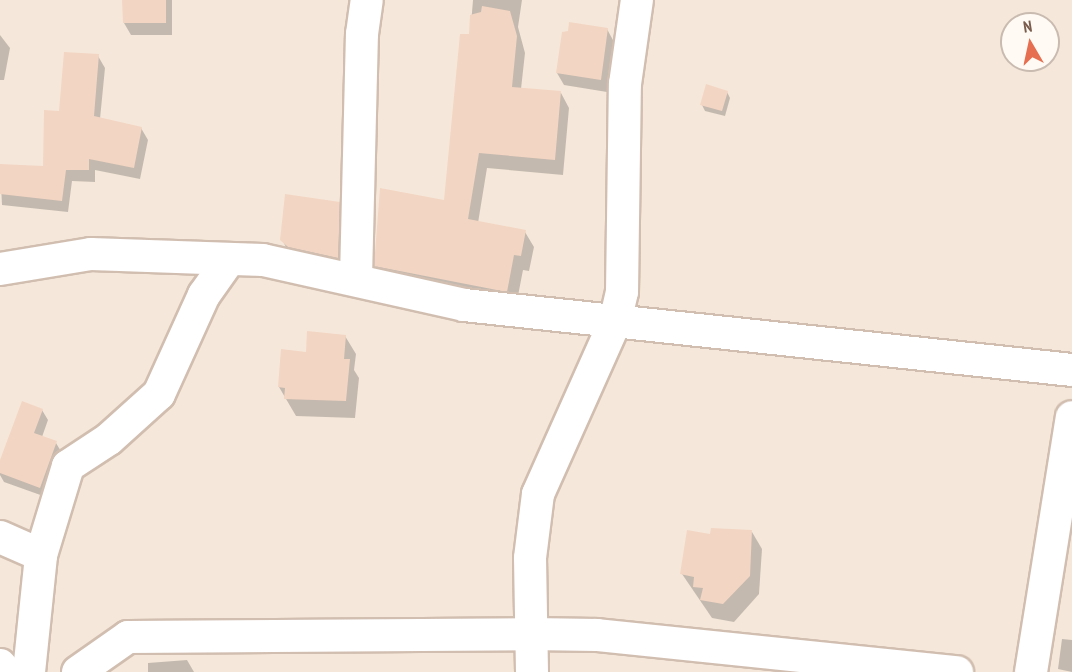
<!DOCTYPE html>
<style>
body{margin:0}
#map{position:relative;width:1072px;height:672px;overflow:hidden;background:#fdf6ec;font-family:"PT Sans Narrow",sans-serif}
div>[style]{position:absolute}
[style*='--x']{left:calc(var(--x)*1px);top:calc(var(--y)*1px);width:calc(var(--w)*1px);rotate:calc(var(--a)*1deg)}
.residential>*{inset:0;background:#f5e8da}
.shadow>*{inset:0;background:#0003}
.building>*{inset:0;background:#f3d5c3}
.roads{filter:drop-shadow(2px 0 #d1beb0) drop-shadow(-2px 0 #d1beb0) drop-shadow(0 2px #d1beb0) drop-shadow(0 -2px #d1beb0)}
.minor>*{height:32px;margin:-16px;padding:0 16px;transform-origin:16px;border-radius:16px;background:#fff}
span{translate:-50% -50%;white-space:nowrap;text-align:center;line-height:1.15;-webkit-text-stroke:5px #fffaf3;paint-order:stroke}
.north{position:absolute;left:1000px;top:12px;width:60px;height:60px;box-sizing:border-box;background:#fffaf3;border:2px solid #cabbb1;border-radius:50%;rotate:351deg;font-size:16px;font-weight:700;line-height:24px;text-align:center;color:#7a5c4d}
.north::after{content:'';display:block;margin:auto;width:21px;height:27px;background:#e76f51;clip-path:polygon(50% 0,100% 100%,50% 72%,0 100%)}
</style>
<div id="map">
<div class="residential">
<div style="clip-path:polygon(evenodd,0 0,1072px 0,1072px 672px,0 672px,0 0,1012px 24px,1048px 24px,1048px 60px,1012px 60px,1012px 24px)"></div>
</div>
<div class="shadow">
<div style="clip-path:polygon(124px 0,172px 0,172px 35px,131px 35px,124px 23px)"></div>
<div style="clip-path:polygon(473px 0,522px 0,518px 27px,525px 53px,521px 89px,561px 93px,569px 108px,563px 175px,487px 168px,478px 223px,525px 232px,534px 247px,529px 271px,523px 270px,516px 306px,385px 282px,376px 266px,445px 202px,462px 35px,470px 36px)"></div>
<div style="clip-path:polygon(607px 29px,614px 42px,607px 92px,564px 85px,557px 73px)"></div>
<div style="clip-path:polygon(0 35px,10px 48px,4px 80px,0 80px)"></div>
<div style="clip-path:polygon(98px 56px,105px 68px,100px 119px,141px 128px,148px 140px,140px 179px,95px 170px,95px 182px,72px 181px,68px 212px,2px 205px,0 166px,44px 168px,60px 112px)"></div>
<div style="clip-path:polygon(727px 92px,730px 98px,725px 116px,705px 111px,702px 105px)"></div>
<div style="clip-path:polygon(339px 203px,346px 215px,344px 269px,289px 252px,282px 240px)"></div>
<div style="clip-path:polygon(345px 336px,356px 354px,354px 370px,359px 378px,355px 418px,296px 416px,279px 387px,307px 354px)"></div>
<div style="clip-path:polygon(42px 410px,48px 420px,42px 437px,56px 443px,62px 453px,46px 497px,4px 482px,0 475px,0 465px)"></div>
<div style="clip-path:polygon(752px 532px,762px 549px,759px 594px,734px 622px,712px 618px,682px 574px,711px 535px)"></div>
<div style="clip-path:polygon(1062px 639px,1072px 640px,1072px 672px,1058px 669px)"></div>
<div style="clip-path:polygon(187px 660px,194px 672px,148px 672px,148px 663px)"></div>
</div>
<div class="building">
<div style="clip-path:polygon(122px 0,166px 0,166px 23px,123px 23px)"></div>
<div style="clip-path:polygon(482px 6px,510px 11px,517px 36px,512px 87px,561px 91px,555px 160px,479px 153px,468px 219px,526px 230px,521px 256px,514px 255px,507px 292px,374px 266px,380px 188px,444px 200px,460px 34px,469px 34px,470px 15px,481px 12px)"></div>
<div style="clip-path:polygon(569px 22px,608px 28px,601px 80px,556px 73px,562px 32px,568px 31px)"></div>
<div style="clip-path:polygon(64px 52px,99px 54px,94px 116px,142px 127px,134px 168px,89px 159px,89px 170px,66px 170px,62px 201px,0 194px,0 164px,43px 166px,44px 110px,59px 111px)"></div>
<div style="clip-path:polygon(706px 84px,728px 91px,722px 111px,700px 105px)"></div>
<div style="clip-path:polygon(285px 194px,340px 202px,338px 258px,288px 247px,280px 240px)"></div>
<div style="clip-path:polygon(307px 331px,346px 335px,344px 359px,350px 359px,346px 401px,284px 399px,285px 388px,278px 387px,281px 349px,306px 352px)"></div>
<div style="clip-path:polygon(22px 401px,43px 409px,34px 433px,57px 441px,40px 488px,0 473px,0 460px)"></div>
<div style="clip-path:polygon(711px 528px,752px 530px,750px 576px,723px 604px,700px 600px,703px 588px,693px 587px,694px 577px,680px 574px,687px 530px,710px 534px)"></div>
</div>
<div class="roads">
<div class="minor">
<div style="--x:0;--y:269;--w:92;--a:-9.4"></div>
<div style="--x:91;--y:254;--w:172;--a:2"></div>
<div style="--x:263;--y:260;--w:206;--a:12.6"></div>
<div style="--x:464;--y:305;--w:611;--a:6.1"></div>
<div style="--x:356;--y:278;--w:244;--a:-88.6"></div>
<div style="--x:362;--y:34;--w:34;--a:-82"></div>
<div style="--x:0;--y:537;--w:45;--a:23.7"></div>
<div style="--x:0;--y:665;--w:9;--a:49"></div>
<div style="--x:29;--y:672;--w:118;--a:-84.1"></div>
<div style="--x:41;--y:555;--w:93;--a:-73.1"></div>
<div style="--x:68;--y:466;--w:49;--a:-33.4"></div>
<div style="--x:109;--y:439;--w:67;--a:-42"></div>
<div style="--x:159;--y:394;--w:109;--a:-65.6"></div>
<div style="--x:204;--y:295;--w:42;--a:-54.8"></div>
<div style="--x:78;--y:672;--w:61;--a:-35"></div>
<div style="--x:128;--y:637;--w:403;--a:-0.4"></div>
<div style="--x:531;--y:634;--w:66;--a:0.9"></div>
<div style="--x:597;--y:635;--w:362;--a:5.9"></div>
<div style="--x:532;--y:672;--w:114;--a:-91"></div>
<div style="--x:530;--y:558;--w:64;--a:-82.9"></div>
<div style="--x:538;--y:494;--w:188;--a:-65.9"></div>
<div style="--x:615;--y:322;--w:31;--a:-77"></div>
<div style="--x:622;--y:292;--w:208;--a:-89.2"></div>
<div style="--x:625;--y:84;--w:85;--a:-81.9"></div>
<div style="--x:1031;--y:672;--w:258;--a:-80.9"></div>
</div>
</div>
<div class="north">N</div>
</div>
